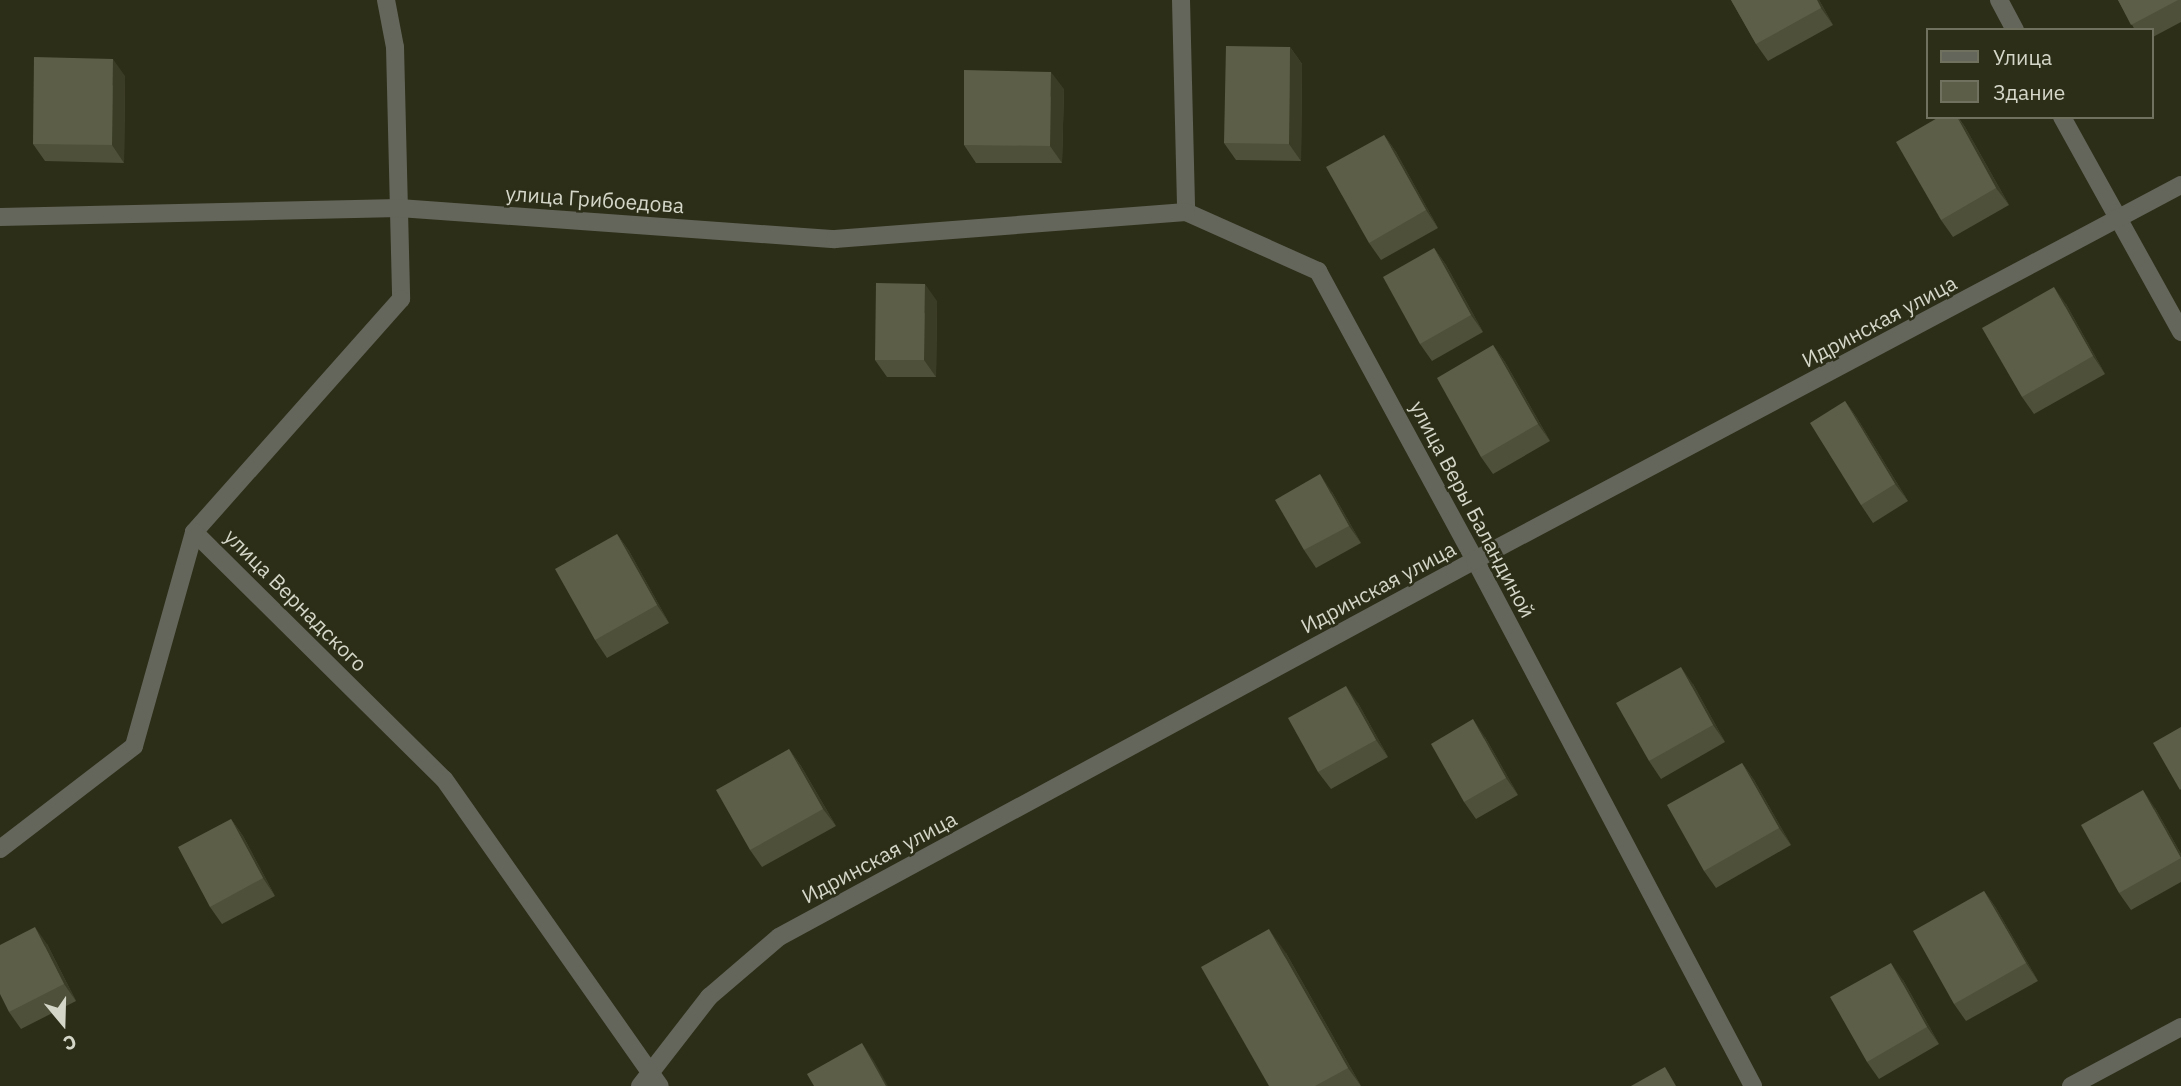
<!DOCTYPE html>
<meta charset="utf-8">
<style>
body{margin:0}
#map{position:relative;width:2181px;height:1086px;overflow:hidden;background:#2d2e18;font-family:"IBM Plex Sans",sans-serif}
div>[style]{position:absolute}
[style*='--x']{left:calc(var(--x)*1px);top:calc(var(--y)*1px);width:calc(var(--w)*1px);rotate:calc(var(--a)*1deg)}
.minor>*{height:18px;margin:-9px;padding:0 9px;transform-origin:9px;border-radius:9px;background:#64665b}
.wall>*{inset:0;background:#4e5039}
.shaded-wall>*{inset:0;background:#3b3c25}
.building>*{inset:0;background:#5c5e48}
span{translate:-50% -50%;white-space:nowrap;text-align:center;line-height:1.15;-webkit-text-stroke:5px #2d2e18;paint-order:stroke}
.street-label{font-size:21px;color:#d4d6c8}
.legend{position:absolute;left:1926px;top:28px;width:228px;height:91px;box-sizing:border-box;background:#2d2e18;border:2px solid #70715e;margin:0;padding:9px 12px;list-style:none;font-size:21px;color:#d4d6c8}
.legend li{display:flex;align-items:center;gap:14px;height:35px}
.legend b{width:35px;border:2px solid #70715e}
.north{position:absolute;left:28px;top:988px;width:70px;height:70px;-webkit-text-stroke:5px #2d2e18;paint-order:stroke;rotate:161deg;font-size:19px;font-weight:700;line-height:28px;text-align:center;color:#d4d6c8}
.north::after{content:'';display:block;margin:auto;width:24px;height:32px;background:#d4d6c8;clip-path:polygon(50% 0,100% 100%,50% 72%,0 100%)}
</style>
<div id="map">
<div class="minor">
<div style="--x:386;--y:0;--w:48;--a:79.2"></div>
<div style="--x:395;--y:47;--w:252;--a:88.6"></div>
<div style="--x:401;--y:299;--w:312;--a:131.6"></div>
<div style="--x:194;--y:532;--w:351;--a:44.7"></div>
<div style="--x:444;--y:779;--w:375;--a:54.9"></div>
<div style="--x:1181;--y:0;--w:212;--a:88.6"></div>
<div style="--x:1186;--y:212;--w:145;--a:24.1"></div>
<div style="--x:1318;--y:271;--w:329;--a:61.5"></div>
<div style="--x:1475;--y:560;--w:595;--a:62.14"></div>
<div style="--x:1999;--y:0;--w:34;--a:62"></div>
<div style="--x:2062;--y:117;--w:246;--a:61"></div>
<div style="--x:0;--y:217;--w:399;--a:-1.3"></div>
<div style="--x:399;--y:208;--w:437;--a:4.1"></div>
<div style="--x:835;--y:239;--w:352;--a:-4.4"></div>
<div style="--x:0;--y:849;--w:169;--a:-37.5"></div>
<div style="--x:134;--y:746;--w:222;--a:-74.3"></div>
<div style="--x:640;--y:1086;--w:113;--a:-52.2"></div>
<div style="--x:709;--y:997;--w:92;--a:-40.6"></div>
<div style="--x:779;--y:937;--w:792;--a:-28.44"></div>
<div style="--x:1475;--y:560;--w:799;--a:-27.98"></div>
<div style="--x:2071;--y:1086;--w:125;--a:-28.2"></div>
</div>
<div class="wall">
<div style="clip-path:polygon(1731px 0,1819px 0,1833px 25px,1768px 61px,1756px 44px)"></div>
<div style="clip-path:polygon(2118px 0,2181px 0,2181px 22px,2151px 38px,2151px 30px,2135px 30px)"></div>
<div style="clip-path:polygon(1290px 47px,1302px 64px,1301px 161px,1236px 160px,1224px 143px)"></div>
<div style="clip-path:polygon(125px 76px,124px 163px,45px 161px,33px 144px)"></div>
<div style="clip-path:polygon(1064px 89px,1062px 163px,976px 163px,964px 145px)"></div>
<div style="clip-path:polygon(1939px 117px,1958px 117px,1965px 127px,2009px 205px,1953px 237px,1941px 220px)"></div>
<div style="clip-path:polygon(1384px 135px,1396px 152px,1438px 228px,1381px 260px,1369px 243px)"></div>
<div style="clip-path:polygon(1434px 248px,1446px 265px,1483px 332px,1432px 361px,1420px 344px)"></div>
<div style="clip-path:polygon(937px 301px,936px 377px,887px 377px,875px 360px)"></div>
<div style="clip-path:polygon(2066px 304px,2105px 374px,2034px 414px,2022px 397px)"></div>
<div style="clip-path:polygon(1493px 345px,1505px 362px,1550px 441px,1493px 474px,1481px 457px)"></div>
<div style="clip-path:polygon(1845px 401px,1857px 418px,1908px 501px,1873px 523px,1861px 505px)"></div>
<div style="clip-path:polygon(1332px 492px,1361px 543px,1316px 568px,1304px 550px)"></div>
<div style="clip-path:polygon(617px 534px,629px 551px,669px 623px,607px 658px,595px 640px)"></div>
<div style="clip-path:polygon(1693px 684px,1725px 742px,1661px 779px,1649px 761px)"></div>
<div style="clip-path:polygon(1358px 703px,1388px 757px,1331px 789px,1318px 772px)"></div>
<div style="clip-path:polygon(1485px 737px,1518px 795px,1476px 819px,1464px 802px)"></div>
<div style="clip-path:polygon(789px 749px,801px 766px,836px 826px,762px 867px,750px 850px)"></div>
<div style="clip-path:polygon(1742px 763px,1754px 780px,1791px 845px,1716px 888px,1704px 871px)"></div>
<div style="clip-path:polygon(2155px 808px,2181px 854px,2181px 882px,2131px 910px,2119px 893px)"></div>
<div style="clip-path:polygon(231px 819px,243px 836px,275px 896px,222px 924px,210px 907px)"></div>
<div style="clip-path:polygon(1984px 891px,1996px 908px,2038px 981px,1966px 1021px,1954px 1004px)"></div>
<div style="clip-path:polygon(47px 944px,76px 1001px,21px 1029px,9px 1012px)"></div>
<div style="clip-path:polygon(1286px 953px,1361px 1086px,1269px 1086px)"></div>
<div style="clip-path:polygon(1903px 980px,1939px 1044px,1879px 1079px,1867px 1062px)"></div>
</div>
<div class="shaded-wall">
<div style="clip-path:polygon(1817px 0,1819px 0,1833px 25px,1821px 8px)"></div>
<div style="clip-path:polygon(1290px 47px,1302px 64px,1301px 161px,1289px 144px)"></div>
<div style="clip-path:polygon(113px 59px,125px 76px,124px 163px,112px 145px)"></div>
<div style="clip-path:polygon(1051px 72px,1064px 89px,1062px 163px,1050px 146px)"></div>
<div style="clip-path:polygon(1957px 117px,1965px 127px,2009px 205px,1996px 188px)"></div>
<div style="clip-path:polygon(1384px 135px,1396px 152px,1438px 228px,1426px 210px)"></div>
<div style="clip-path:polygon(1434px 248px,1446px 265px,1483px 332px,1471px 315px)"></div>
<div style="clip-path:polygon(925px 284px,937px 301px,936px 377px,924px 360px)"></div>
<div style="clip-path:polygon(2054px 287px,2066px 304px,2105px 374px,2093px 356px)"></div>
<div style="clip-path:polygon(1493px 345px,1505px 362px,1550px 441px,1538px 424px)"></div>
<div style="clip-path:polygon(1845px 401px,1857px 418px,1908px 501px,1895px 484px)"></div>
<div style="clip-path:polygon(1320px 474px,1332px 492px,1361px 543px,1349px 526px)"></div>
<div style="clip-path:polygon(617px 534px,629px 551px,669px 623px,657px 605px)"></div>
<div style="clip-path:polygon(1681px 667px,1693px 684px,1725px 742px,1713px 725px)"></div>
<div style="clip-path:polygon(1346px 686px,1358px 703px,1388px 757px,1376px 740px)"></div>
<div style="clip-path:polygon(1473px 719px,1485px 737px,1518px 795px,1506px 778px)"></div>
<div style="clip-path:polygon(789px 749px,801px 766px,836px 826px,823px 809px)"></div>
<div style="clip-path:polygon(1742px 763px,1754px 780px,1791px 845px,1779px 828px)"></div>
<div style="clip-path:polygon(2143px 790px,2155px 808px,2181px 854px,2181px 858px)"></div>
<div style="clip-path:polygon(231px 819px,243px 836px,275px 896px,263px 878px)"></div>
<div style="clip-path:polygon(1984px 891px,1996px 908px,2038px 981px,2026px 963px)"></div>
<div style="clip-path:polygon(35px 927px,47px 944px,76px 1001px,64px 984px)"></div>
<div style="clip-path:polygon(1269px 929px,1286px 953px,1361px 1086px,1348px 1068px)"></div>
<div style="clip-path:polygon(1891px 963px,1903px 980px,1939px 1044px,1927px 1027px)"></div>
<div style="clip-path:polygon(862px 1043px,874px 1061px,888px 1086px,886px 1086px)"></div>
</div>
<div class="building">
<div style="clip-path:polygon(1731px 0,1817px 0,1821px 8px,1756px 44px)"></div>
<div style="clip-path:polygon(2118px 0,2178px 0,2131px 25px)"></div>
<div style="clip-path:polygon(1226px 46px,1290px 47px,1289px 144px,1224px 143px)"></div>
<div style="clip-path:polygon(34px 57px,113px 59px,112px 145px,33px 144px)"></div>
<div style="clip-path:polygon(964px 70px,1051px 72px,1050px 146px,964px 145px)"></div>
<div style="clip-path:polygon(1939px 117px,1957px 117px,1996px 188px,1941px 220px,1896px 142px)"></div>
<div style="clip-path:polygon(1384px 135px,1426px 210px,1369px 243px,1326px 167px)"></div>
<div style="clip-path:polygon(1434px 248px,1471px 315px,1420px 344px,1383px 277px)"></div>
<div style="clip-path:polygon(876px 283px,925px 284px,924px 360px,875px 360px)"></div>
<div style="clip-path:polygon(2054px 287px,2093px 356px,2022px 397px,1982px 328px)"></div>
<div style="clip-path:polygon(1493px 345px,1538px 424px,1481px 457px,1437px 378px)"></div>
<div style="clip-path:polygon(1845px 401px,1895px 484px,1861px 505px,1810px 423px)"></div>
<div style="clip-path:polygon(1320px 474px,1349px 526px,1304px 550px,1275px 500px)"></div>
<div style="clip-path:polygon(617px 534px,657px 605px,595px 640px,555px 569px)"></div>
<div style="clip-path:polygon(1681px 667px,1713px 725px,1649px 761px,1616px 703px)"></div>
<div style="clip-path:polygon(1346px 686px,1376px 740px,1318px 772px,1288px 718px)"></div>
<div style="clip-path:polygon(1473px 719px,1506px 778px,1464px 802px,1431px 744px)"></div>
<div style="clip-path:polygon(2181px 727px,2181px 789px,2180px 790px,2153px 743px)"></div>
<div style="clip-path:polygon(789px 749px,823px 809px,750px 850px,716px 790px)"></div>
<div style="clip-path:polygon(1742px 763px,1779px 828px,1704px 871px,1667px 805px)"></div>
<div style="clip-path:polygon(2143px 790px,2181px 858px,2119px 893px,2081px 825px)"></div>
<div style="clip-path:polygon(231px 819px,263px 878px,210px 907px,178px 847px)"></div>
<div style="clip-path:polygon(1984px 891px,2026px 963px,1954px 1004px,1913px 931px)"></div>
<div style="clip-path:polygon(35px 927px,64px 984px,9px 1012px,0 994px,0 945px)"></div>
<div style="clip-path:polygon(1269px 929px,1348px 1068px,1315px 1086px,1269px 1086px,1201px 967px)"></div>
<div style="clip-path:polygon(1891px 963px,1927px 1027px,1867px 1062px,1830px 997px)"></div>
<div style="clip-path:polygon(862px 1043px,886px 1086px,814px 1086px,807px 1074px)"></div>
<div style="clip-path:polygon(1665px 1067px,1676px 1086px,1631px 1086px)"></div>
</div>
<div class="street-label">
<span style="left:595px;top:199px;rotate:4deg">улица Грибоедова</span>
<span style="left:1879px;top:321px;rotate:-28deg">Идринская улица</span>
<span style="left:1473px;top:509px;rotate:62deg">улица Веры Баландиной</span>
<span style="left:1378px;top:587px;rotate:-28deg">Идринская улица</span>
<span style="left:296px;top:600px;rotate:45deg">улица Вернадского</span>
<span style="left:879px;top:857px;rotate:-28deg">Идринская улица</span>
</div>
<ul class="legend">
<li><b style="height:9px;background:#64665b"></b>Улица</li>
<li><b style="height:19px;background:#5c5e48"></b>Здание</li>
</ul>
<div class="north">С</div>
</div>
